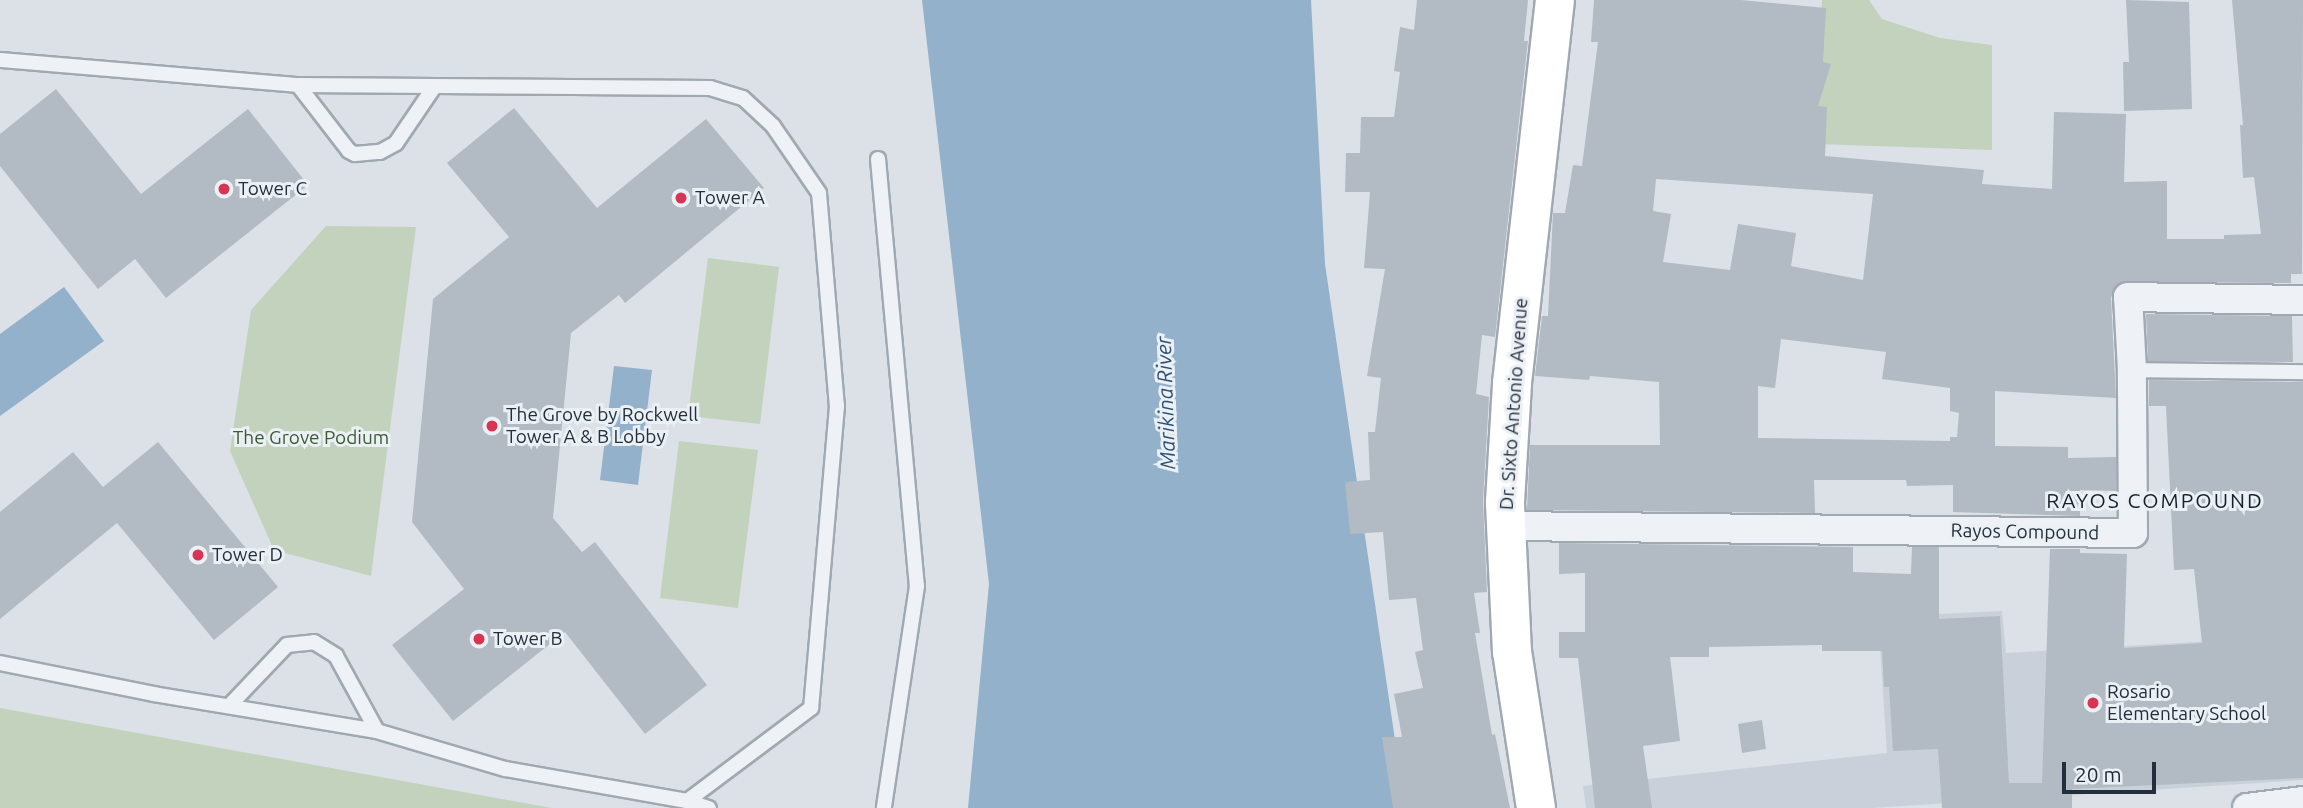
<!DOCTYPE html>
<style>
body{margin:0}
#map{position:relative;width:2303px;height:808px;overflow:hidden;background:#dbe1e7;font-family:Ubuntu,sans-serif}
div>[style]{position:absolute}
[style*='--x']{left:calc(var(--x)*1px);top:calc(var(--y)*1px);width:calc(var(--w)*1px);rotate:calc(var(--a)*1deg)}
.built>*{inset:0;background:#c9d0d9}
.green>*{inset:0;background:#c3d2bc}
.water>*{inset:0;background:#93b1cb}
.building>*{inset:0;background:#b2bac4}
.roads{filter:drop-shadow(2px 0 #a0a8b1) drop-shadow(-2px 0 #a0a8b1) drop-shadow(0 2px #a0a8b1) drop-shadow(0 -2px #a0a8b1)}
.lane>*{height:14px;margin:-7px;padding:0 7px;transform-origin:7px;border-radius:7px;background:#eef1f5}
.street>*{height:28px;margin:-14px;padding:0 14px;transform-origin:14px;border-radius:14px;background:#eef1f5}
.secondary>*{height:38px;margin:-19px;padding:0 19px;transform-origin:19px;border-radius:19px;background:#fff}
.dots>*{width:19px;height:19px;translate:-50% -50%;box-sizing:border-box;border:4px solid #ebf0f5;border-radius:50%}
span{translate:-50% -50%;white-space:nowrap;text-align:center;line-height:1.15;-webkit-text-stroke:6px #ebf0f5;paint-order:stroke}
.poi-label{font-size:19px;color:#242f3e}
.left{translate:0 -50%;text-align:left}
.street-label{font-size:19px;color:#242f3e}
.park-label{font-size:19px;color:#3b5b31}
.water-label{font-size:21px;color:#2c5075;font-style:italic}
.neighbourhood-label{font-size:21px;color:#17202f;letter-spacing:2px}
.scale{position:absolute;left:2062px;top:762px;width:94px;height:32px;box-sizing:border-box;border:4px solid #242f3e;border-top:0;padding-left:9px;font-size:21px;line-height:24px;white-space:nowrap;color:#242f3e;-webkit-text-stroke:5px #ebf0f5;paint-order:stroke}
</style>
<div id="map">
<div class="built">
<div style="clip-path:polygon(2002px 611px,2006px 653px,2303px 636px,2303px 780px,1873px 808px,1586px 808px,1583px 786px,1887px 753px,1878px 617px)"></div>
</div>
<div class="green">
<div style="clip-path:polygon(1822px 0,1869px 0,1882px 19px,1940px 38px,1992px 45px,1992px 150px,1816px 144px)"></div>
<div style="clip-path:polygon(326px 226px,416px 227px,371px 576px,274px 550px,230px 451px,251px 310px)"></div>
<div style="clip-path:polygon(708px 258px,779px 267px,760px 424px,688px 416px)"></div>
<div style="clip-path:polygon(679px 441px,758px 450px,738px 608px,660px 598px)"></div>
<div style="clip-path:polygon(0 708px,552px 808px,0 808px)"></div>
</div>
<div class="water">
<div style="clip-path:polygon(922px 0,1311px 0,1325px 264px,1405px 808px,968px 808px,989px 584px)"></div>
<div style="clip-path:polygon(64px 287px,104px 341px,0 416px,0 334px)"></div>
<div style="clip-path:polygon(614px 366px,652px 370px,638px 485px,600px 480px)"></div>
</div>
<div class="building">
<div style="clip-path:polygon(1417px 0,1528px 0,1524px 41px,1528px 41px,1527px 49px,1495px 337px,1482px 335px,1476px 394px,1489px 397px,1483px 501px,1487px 592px,1474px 593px,1480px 633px,1475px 633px,1492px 735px,1495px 734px,1510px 808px,1393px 808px,1382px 737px,1402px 737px,1394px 694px,1423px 688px,1415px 652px,1423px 650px,1416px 598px,1389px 600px,1383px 532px,1350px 534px,1345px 482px,1370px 480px,1368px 432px,1375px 432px,1381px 378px,1367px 376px,1385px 269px,1364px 268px,1370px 192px,1345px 192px,1346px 153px,1360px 153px,1361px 117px,1394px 117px,1400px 72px,1394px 71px,1400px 27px,1414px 30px)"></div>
<div style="clip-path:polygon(evenodd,1594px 0,1741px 0,1826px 8px,1823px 62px,1831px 64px,1818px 106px,1827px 107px,1825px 156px,1984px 170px,1982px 184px,2052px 189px,2054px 112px,2126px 114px,2124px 182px,2167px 181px,2167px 239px,2224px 239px,2224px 235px,2261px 234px,2254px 177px,2243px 178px,2240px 125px,2243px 125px,2232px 0,2303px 0,2302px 274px,2291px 274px,2291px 283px,2120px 282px,2114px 289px,2111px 298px,2116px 398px,1995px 391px,1995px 446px,2068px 447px,2068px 458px,2116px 457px,2116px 491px,2080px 490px,2080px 516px,1953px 512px,1953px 485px,1907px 486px,1906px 480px,1814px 480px,1815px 513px,1527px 510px,1530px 445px,1660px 445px,1659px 382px,1590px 376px,1589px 380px,1535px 376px,1542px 316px,1548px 316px,1553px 213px,1565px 213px,1573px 165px,1582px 166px,1598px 42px,1591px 42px,1594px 0,1656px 179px,1873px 194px,1863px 280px,1791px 266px,1796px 233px,1738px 224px,1730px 270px,1663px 262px,1671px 214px,1653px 211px,1656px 179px,1594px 0,1781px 339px,1886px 352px,1882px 379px,1950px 388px,1950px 411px,1959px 413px,1957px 437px,1950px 437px,1950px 441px,1758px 438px,1758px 386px,1775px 388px,1781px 339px)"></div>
<div style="clip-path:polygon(2126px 0,2189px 2px,2192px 109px,2124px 111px,2123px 62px,2129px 62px)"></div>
<div style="clip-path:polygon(56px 89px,141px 194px,248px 109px,308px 185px,166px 298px,135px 259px,98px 289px,0 166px,0 134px)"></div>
<div style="clip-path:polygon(514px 108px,597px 208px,706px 119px,764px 188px,625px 303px,619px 295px,571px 333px,553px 518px,582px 552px,595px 542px,707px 685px,645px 734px,565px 632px,453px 721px,392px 645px,464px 589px,412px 522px,433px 299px,509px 237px,447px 163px)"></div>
<div style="clip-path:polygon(2146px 314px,2292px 316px,2293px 362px,2148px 361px)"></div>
<div style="clip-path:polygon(2149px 380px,2303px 382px,2303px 778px,2072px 789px,2072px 808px,1942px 808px,1938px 749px,1893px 751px,1889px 687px,1884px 687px,1882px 651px,1822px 651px,1822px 645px,1709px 647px,1709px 657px,1670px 657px,1680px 741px,1643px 746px,1652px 808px,1595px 808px,1578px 658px,1559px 658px,1559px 632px,1585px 632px,1585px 573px,1559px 574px,1559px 543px,1853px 547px,1853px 572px,1911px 574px,1912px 547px,1939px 547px,1939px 619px,2000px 616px,2009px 783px,2042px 783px,2050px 549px,2080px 549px,2080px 553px,2127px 554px,2124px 648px,2202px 643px,2194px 569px,2174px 570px,2166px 406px,2149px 406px)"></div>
<div style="clip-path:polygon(158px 442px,278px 587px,214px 640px,117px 523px,0 619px,0 512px,73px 452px,103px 487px)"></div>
<div style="clip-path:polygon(1762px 720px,1766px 749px,1742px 753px,1738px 724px)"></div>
</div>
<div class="roads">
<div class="lane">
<div style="--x:0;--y:60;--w:299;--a:4.8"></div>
<div style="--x:298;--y:85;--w:412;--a:0.4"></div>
<div style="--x:710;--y:88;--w:34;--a:17"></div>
<div style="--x:743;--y:98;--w:41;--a:43"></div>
<div style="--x:773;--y:126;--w:81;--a:55.5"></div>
<div style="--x:819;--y:193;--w:214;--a:85.2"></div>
<div style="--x:837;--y:406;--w:303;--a:94.9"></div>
<div style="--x:811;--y:708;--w:155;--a:143.1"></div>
<div style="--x:687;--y:801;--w:185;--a:-170"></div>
<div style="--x:505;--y:769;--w:134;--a:-163.5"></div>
<div style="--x:377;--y:731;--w:226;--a:-170.6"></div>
<div style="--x:154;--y:694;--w:157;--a:-168.6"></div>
<div style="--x:298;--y:85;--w:83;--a:52.3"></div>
<div style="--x:349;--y:151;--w:7;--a:27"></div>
<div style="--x:355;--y:154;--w:25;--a:-5"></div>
<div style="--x:380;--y:152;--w:18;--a:-29"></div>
<div style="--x:396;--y:143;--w:68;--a:-55.8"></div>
<div style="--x:878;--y:159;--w:429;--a:84.8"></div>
<div style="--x:917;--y:586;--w:224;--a:98.5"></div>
<div style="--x:2132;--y:370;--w:171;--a:0.7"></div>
<div style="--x:229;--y:706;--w:84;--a:-46.4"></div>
<div style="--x:287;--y:645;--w:27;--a:-6"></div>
<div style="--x:314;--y:642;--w:26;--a:32"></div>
<div style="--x:336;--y:656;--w:85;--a:61.3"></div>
<div style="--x:687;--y:801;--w:23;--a:18"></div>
</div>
<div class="street">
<div style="--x:1506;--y:526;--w:627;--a:0.64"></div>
<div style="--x:2133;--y:533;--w:163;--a:-90.4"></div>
<div style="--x:2132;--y:370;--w:73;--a:-93.1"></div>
<div style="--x:2128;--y:297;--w:175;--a:1"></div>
<div style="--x:2247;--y:808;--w:56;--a:-7.1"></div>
</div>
<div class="secondary">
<div style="--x:1536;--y:808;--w:158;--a:-98.7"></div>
<div style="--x:1512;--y:652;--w:150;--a:-92.7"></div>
<div style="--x:1505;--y:502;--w:119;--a:-86.6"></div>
<div style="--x:1512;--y:383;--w:385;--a:-83.6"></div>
</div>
</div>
<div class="dots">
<div style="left:224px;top:189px;background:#d83555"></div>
<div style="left:681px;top:198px;background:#d83555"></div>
<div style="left:492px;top:426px;background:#d83555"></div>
<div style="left:198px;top:555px;background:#d83555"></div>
<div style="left:479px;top:639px;background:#d83555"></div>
<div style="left:2093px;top:703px;background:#d83555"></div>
</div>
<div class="poi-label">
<span class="left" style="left:238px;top:189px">Tower C</span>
<span class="left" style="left:695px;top:198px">Tower A</span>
<span class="left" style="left:506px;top:426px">The Grove by Rockwell<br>Tower A &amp; B Lobby</span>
<span class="left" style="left:212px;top:555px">Tower D</span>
<span class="left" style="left:493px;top:639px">Tower B</span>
<span class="left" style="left:2107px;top:703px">Rosario<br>Elementary School</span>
</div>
<div class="street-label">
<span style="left:1514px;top:404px;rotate:-86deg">Dr. Sixto Antonio Avenue</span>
<span style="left:2025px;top:532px;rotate:1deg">Rayos Compound</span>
</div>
<div class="park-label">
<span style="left:311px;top:438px">The Grove Podium</span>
</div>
<div class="water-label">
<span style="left:1165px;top:403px;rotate:-92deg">Marikina River</span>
</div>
<div class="neighbourhood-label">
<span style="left:2155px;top:500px">RAYOS COMPOUND</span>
</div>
<div class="scale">20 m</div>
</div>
